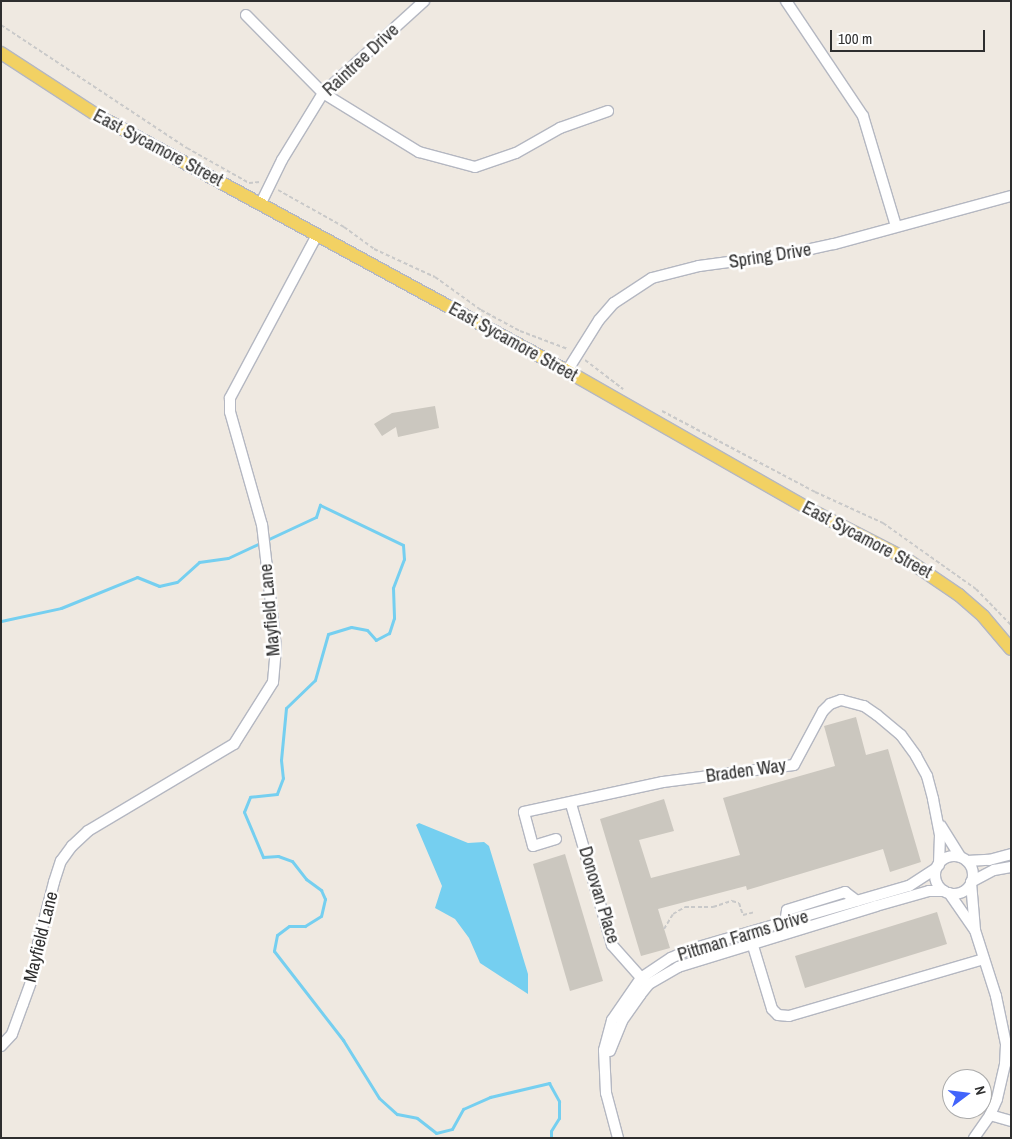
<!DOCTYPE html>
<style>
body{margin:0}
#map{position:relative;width:1012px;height:1139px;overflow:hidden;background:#efe9e1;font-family:"Archivo Narrow",sans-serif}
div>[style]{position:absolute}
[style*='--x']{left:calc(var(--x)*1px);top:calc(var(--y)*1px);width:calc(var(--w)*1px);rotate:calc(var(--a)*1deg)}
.water>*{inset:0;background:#75cff0}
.stream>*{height:3px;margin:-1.5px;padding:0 1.5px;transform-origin:1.5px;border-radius:1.5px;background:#75cff0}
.building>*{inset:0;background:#cbc7bf}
.path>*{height:2px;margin-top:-1px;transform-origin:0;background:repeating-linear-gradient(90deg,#c9c9c9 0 4px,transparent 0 6.5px)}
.roads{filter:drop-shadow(1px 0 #b4b7c1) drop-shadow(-1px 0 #b4b7c1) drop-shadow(0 1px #b4b7c1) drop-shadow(0 -1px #b4b7c1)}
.minor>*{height:10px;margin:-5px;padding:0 5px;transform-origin:5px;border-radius:5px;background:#fff}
.minor>.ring{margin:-5px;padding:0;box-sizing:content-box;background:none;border:10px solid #fff;border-radius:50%}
.major>*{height:12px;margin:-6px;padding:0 6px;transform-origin:6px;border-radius:6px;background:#f2d163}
span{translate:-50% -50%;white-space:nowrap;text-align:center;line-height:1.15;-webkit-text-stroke:5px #fff;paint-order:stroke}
.street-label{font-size:18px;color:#2e2e2e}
.frame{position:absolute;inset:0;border:2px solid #2e2e2e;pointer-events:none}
.north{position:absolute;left:942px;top:1069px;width:50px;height:50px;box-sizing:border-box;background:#fff;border:1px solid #ababab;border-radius:50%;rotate:75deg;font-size:14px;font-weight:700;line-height:20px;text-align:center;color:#2e2e2e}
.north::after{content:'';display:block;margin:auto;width:18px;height:22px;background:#4264fb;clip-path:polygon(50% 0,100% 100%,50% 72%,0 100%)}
.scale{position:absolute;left:830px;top:30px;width:155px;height:22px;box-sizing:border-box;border:2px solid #2e2e2e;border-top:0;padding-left:6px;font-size:15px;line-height:18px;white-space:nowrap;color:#2e2e2e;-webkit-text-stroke:4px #fff;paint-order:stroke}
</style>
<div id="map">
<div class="water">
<div style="clip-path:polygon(419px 823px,468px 843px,484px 842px,489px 846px,528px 974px,528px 994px,480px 963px,469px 938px,455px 919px,435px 908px,442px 886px,416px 825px)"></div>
</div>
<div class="stream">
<div style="--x:1;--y:621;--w:61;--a:-12.2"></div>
<div style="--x:61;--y:608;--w:82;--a:-22.2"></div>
<div style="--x:137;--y:577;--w:24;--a:22"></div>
<div style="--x:159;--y:586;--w:18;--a:-13"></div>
<div style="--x:177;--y:582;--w:30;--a:-42"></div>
<div style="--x:199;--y:562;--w:29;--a:-8"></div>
<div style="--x:228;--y:558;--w:97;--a:-25"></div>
<div style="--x:316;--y:517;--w:13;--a:-72"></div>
<div style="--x:320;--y:505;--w:92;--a:25.7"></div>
<div style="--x:403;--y:545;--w:14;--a:86"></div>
<div style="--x:404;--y:559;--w:31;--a:111"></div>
<div style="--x:393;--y:588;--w:30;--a:88"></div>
<div style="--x:394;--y:618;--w:16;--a:108"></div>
<div style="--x:389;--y:633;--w:15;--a:152"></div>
<div style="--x:376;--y:640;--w:13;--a:-132"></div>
<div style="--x:367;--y:630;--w:16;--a:-169"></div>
<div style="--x:351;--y:627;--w:24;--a:163"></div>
<div style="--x:328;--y:634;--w:48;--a:105.8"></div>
<div style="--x:315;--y:680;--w:40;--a:136"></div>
<div style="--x:286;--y:708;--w:52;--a:95.5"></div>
<div style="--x:281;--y:760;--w:18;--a:84"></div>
<div style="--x:283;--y:778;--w:17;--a:111"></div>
<div style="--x:277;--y:794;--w:27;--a:174"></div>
<div style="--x:250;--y:797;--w:16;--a:112"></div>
<div style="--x:244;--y:812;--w:49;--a:67.1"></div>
<div style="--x:263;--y:857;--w:15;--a:-4"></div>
<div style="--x:278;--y:856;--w:15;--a:20"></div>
<div style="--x:292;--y:861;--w:23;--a:52"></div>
<div style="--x:306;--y:879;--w:19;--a:36"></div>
<div style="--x:321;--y:890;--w:10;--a:66"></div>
<div style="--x:325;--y:899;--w:17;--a:103"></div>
<div style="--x:321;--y:916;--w:19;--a:148"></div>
<div style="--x:305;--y:926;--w:16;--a:180"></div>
<div style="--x:289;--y:926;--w:15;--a:143"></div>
<div style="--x:277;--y:935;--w:16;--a:101"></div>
<div style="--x:274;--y:951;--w:113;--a:52.2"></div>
<div style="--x:343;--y:1040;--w:68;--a:58.2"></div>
<div style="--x:379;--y:1098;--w:24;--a:42"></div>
<div style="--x:397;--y:1114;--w:20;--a:11"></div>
<div style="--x:417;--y:1118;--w:24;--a:38"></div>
<div style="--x:436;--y:1133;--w:16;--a:-14"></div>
<div style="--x:452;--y:1129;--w:23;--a:-61"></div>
<div style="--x:463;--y:1109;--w:30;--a:-24"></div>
<div style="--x:490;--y:1097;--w:61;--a:-13.3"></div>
<div style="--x:549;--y:1083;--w:21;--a:61"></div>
<div style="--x:559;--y:1101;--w:17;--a:90"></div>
<div style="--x:559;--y:1118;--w:15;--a:122"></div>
<div style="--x:551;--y:1131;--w:7;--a:90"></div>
</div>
<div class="building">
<div style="clip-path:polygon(435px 406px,439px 428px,398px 437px,396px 427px,382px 436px,374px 424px,392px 413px)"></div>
<div style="clip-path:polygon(856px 717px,866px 755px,888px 749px,921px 862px,890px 872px,883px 849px,747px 890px,746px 886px,658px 909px,670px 948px,641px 956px,600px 819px,664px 799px,674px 831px,639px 840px,651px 878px,740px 855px,723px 798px,835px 766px,824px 726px)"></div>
<div style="clip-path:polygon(565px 854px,603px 981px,570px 991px,533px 864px)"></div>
<div style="clip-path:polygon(937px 912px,947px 944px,805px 988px,795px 956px)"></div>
</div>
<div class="path">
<div style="--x:1;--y:25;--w:223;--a:33.5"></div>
<div style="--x:187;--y:148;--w:71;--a:29.4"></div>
<div style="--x:249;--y:183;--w:11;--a:-5"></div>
<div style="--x:278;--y:190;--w:76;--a:29.3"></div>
<div style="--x:344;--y:227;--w:37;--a:36"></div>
<div style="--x:374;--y:249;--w:67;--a:24.7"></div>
<div style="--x:435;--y:277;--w:57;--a:35.7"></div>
<div style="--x:481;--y:310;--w:44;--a:28.3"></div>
<div style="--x:520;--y:331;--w:51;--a:20.6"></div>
<div style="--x:585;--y:360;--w:48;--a:37.3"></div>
<div style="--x:662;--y:411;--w:173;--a:27.9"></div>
<div style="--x:815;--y:492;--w:75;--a:24.5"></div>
<div style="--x:883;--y:523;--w:114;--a:35.4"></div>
<div style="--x:976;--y:589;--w:50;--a:45.8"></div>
<div style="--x:664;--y:929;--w:17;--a:-59"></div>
<div style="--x:673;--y:914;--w:14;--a:-30"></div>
<div style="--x:685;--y:907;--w:28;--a:0"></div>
<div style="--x:713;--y:907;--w:20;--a:-18"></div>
<div style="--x:732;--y:901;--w:7;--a:16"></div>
<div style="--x:739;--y:903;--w:13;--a:72"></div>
<div style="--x:743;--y:915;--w:12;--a:-14"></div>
</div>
<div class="roads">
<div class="minor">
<div style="--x:786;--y:1;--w:138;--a:56.2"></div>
<div style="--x:863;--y:116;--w:115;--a:73.3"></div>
<div style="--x:246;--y:15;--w:110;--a:45.4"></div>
<div style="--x:323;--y:93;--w:113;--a:31.6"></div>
<div style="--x:419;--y:152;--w:58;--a:15"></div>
<div style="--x:475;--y:167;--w:43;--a:-18.9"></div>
<div style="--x:516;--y:153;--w:51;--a:-29.6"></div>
<div style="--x:560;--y:128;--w:51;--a:-19.5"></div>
<div style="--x:261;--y:203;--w:48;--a:-64"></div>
<div style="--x:282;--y:160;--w:79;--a:-58.5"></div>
<div style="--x:323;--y:93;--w:137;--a:-42.3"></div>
<div style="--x:567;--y:371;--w:60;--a:-57.9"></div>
<div style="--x:599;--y:320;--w:23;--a:-49"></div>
<div style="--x:614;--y:303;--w:45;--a:-33.3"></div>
<div style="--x:652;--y:278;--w:49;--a:-14.3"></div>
<div style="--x:699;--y:266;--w:90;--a:-7.7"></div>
<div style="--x:788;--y:254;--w:47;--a:-12.3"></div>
<div style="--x:834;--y:244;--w:183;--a:-15.2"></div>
<div style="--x:571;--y:804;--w:147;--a:73.8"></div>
<div style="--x:612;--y:945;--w:50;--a:48.3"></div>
<div style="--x:941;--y:826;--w:36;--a:58"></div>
<div style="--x:556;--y:839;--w:24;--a:163"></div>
<div style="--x:533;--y:846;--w:35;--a:-105"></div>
<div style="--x:524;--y:812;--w:142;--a:-12.2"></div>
<div style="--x:663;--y:782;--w:132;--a:-7.4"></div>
<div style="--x:794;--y:765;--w:61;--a:-61.8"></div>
<div style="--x:823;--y:711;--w:10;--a:-45"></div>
<div style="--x:830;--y:704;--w:12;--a:-20"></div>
<div style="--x:841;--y:700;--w:24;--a:15"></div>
<div style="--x:864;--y:706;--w:16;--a:35"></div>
<div style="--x:877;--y:715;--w:31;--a:40"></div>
<div style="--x:901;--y:735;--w:26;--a:54"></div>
<div style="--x:916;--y:756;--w:23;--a:61"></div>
<div style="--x:927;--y:776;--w:24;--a:75"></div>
<div style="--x:933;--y:799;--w:37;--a:79"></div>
<div style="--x:940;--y:835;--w:30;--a:92"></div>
<div class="ring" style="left:935px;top:856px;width:28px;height:28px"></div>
<div style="--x:967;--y:861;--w:22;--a:-3"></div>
<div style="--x:989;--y:860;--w:23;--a:-15"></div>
<div style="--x:949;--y:893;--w:44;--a:55.2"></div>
<div style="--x:785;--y:923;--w:13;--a:-81"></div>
<div style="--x:787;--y:910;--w:61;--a:-17.2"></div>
<div style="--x:845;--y:892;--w:15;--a:37"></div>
<div style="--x:750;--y:936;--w:76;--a:73.2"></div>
<div style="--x:772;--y:1009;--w:8;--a:45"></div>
<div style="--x:778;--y:1015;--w:11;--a:5"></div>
<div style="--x:789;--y:1016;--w:203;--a:-16.3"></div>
<div style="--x:1;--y:1046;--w:16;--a:-47"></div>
<div style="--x:12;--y:1034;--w:32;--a:-70"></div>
<div style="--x:23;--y:1004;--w:30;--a:-70"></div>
<div style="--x:33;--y:976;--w:32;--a:-81"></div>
<div style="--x:38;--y:944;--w:64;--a:-75.5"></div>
<div style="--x:54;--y:882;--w:22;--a:-72"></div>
<div style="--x:61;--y:861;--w:19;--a:-54"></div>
<div style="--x:72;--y:846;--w:22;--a:-43"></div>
<div style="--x:88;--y:831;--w:170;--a:-30.8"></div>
<div style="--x:234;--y:744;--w:73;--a:-57.8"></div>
<div style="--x:273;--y:682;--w:35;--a:-85"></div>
<div style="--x:276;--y:647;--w:123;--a:-96.5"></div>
<div style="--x:262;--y:525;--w:117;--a:-105.8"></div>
<div style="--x:230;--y:412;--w:14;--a:-90"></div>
<div style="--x:230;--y:398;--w:185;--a:-61.9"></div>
<div style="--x:610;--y:1051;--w:32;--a:-68"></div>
<div style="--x:622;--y:1021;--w:32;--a:-55"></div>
<div style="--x:640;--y:995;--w:14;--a:-51"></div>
<div style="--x:649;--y:984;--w:34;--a:-30"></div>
<div style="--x:678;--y:967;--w:207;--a:-17.1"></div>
<div style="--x:876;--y:906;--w:55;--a:-15.8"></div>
<div style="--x:929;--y:891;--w:15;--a:0"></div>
<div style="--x:990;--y:1115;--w:22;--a:16"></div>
<div style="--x:618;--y:1138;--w:47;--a:-104.9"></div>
<div style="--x:606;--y:1093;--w:43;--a:-92.7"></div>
<div style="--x:604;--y:1050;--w:31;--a:-75"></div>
<div style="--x:612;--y:1020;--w:51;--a:-55.4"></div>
<div style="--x:641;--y:978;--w:36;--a:-34"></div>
<div style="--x:671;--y:958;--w:19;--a:-25"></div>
<div style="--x:688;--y:950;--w:230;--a:-16.2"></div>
<div style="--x:909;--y:886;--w:33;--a:-33"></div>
<div style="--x:974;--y:1138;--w:28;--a:-55"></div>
<div style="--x:990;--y:1115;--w:17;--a:-66"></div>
<div style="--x:997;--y:1099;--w:36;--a:-77"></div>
<div style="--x:1005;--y:1064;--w:20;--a:-87"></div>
<div style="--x:1006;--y:1044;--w:49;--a:-101.8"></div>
<div style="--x:996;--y:996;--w:69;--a:-107.7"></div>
<div style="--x:975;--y:930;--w:48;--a:-94.8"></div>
<div style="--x:971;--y:882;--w:26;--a:-28"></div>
<div style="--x:994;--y:870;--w:17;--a:-10"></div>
</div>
<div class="major">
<div style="--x:1;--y:53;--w:112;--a:33"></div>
<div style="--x:95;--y:114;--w:537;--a:28.57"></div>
<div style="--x:567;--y:371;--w:274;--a:29.7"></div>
<div style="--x:805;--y:507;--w:114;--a:27.2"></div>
<div style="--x:906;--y:559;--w:64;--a:34.2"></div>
<div style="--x:959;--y:595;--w:32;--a:41"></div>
<div style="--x:983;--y:616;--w:43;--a:49.7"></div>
</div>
</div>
<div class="street-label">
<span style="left:361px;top:60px;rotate:-43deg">Raintree Drive</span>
<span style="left:158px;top:148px;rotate:28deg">East Sycamore Street</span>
<span style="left:770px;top:256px;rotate:-9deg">Spring Drive</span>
<span style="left:513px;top:342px;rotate:29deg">East Sycamore Street</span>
<span style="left:867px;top:540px;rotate:28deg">East Sycamore Street</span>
<span style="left:270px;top:610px;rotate:-95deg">Mayfield Lane</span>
<span style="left:746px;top:771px;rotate:-8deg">Braden Way</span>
<span style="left:599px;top:895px;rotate:73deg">Donovan Place</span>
<span style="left:743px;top:936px;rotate:-17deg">Pittman Farms Drive</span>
<span style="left:41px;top:937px;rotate:-76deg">Mayfield Lane</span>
</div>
<div class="frame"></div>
<div class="north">N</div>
<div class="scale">100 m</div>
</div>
